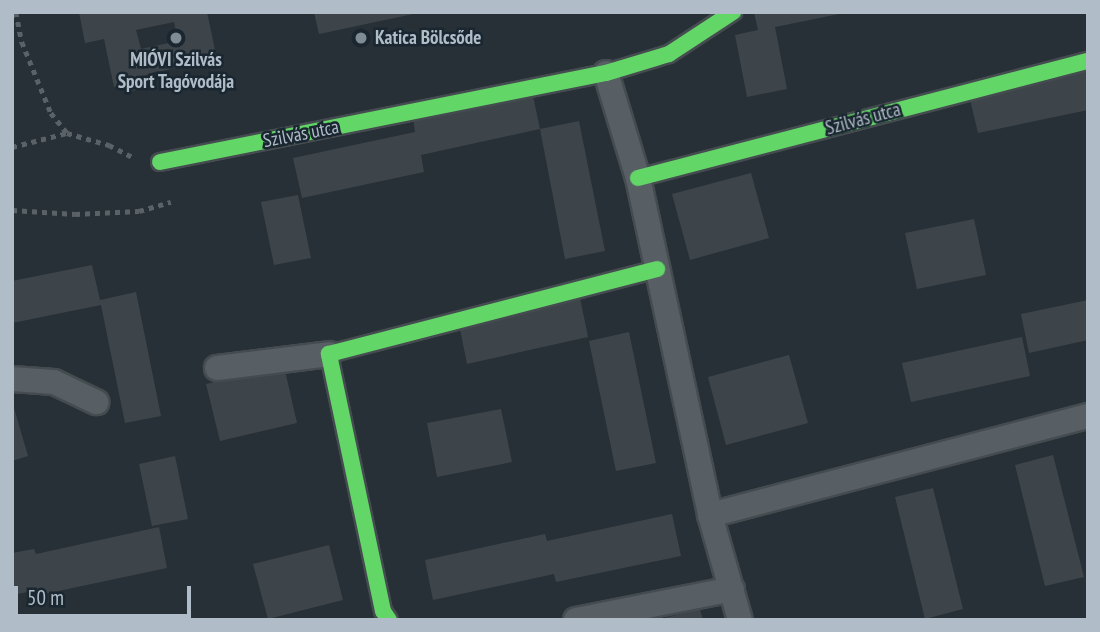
<!DOCTYPE html>
<meta charset="utf-8">
<style>
body{margin:0}
#map{position:relative;width:1100px;height:632px;overflow:hidden;background:#273036;font-family:"PT Sans Narrow",sans-serif}
div>[style]{position:absolute}
[style*='--x']{left:calc(var(--x)*1px);top:calc(var(--y)*1px);width:calc(var(--w)*1px);rotate:calc(var(--a)*1deg)}
.building>*{inset:0;background:#3e454a}
.path>*{height:4.5px;margin-top:-2.25px;transform-origin:0;background:repeating-linear-gradient(90deg,#5a6267 0 5px,transparent 0 10px)}
.roads{filter:drop-shadow(2px 0 #454c50) drop-shadow(-2px 0 #454c50) drop-shadow(0 2px #454c50) drop-shadow(0 -2px #454c50)}
.street>*{height:24px;margin:-12px;padding:0 12px;transform-origin:12px;border-radius:12px;background:#575e64}
.fast>*{height:16px;margin:-8px;padding:0 8px;transform-origin:8px;border-radius:8px;background:#63d668}
.dots>*{width:19px;height:19px;translate:-50% -50%;box-sizing:border-box;border:4px solid #1a2730;border-radius:50%}
span{translate:-50% -50%;white-space:nowrap;text-align:center;line-height:1.15;-webkit-text-stroke:5px #1a2730;paint-order:stroke}
.poi-label{font-size:19px;color:#b0bdc8;font-weight:700}
.left{translate:0 -50%;text-align:left}
.street-label{font-size:19px;color:#b0bdc8}
.frame{position:absolute;inset:0;border:14px solid #b0bdc8;pointer-events:none}
.scale{position:absolute;left:14px;top:586px;width:177px;height:32px;box-sizing:border-box;border:4px solid #b0bdc8;border-top:0;padding-left:9px;font-size:21px;line-height:24px;white-space:nowrap;color:#b0bdc8;-webkit-text-stroke:5px #1a2730;paint-order:stroke}
</style>
<div id="map">
<div class="building">
<div style="clip-path:polygon(evenodd,79px 12px,207px 12px,217px 59px,148px 74px,151px 87px,131px 91px,130px 84px,114px 87px,104px 39px,85px 43px,79px 12px,174px 22px,178px 41px,141px 49px,136px 30px,174px 22px)"></div>
<div style="clip-path:polygon(314px 12px,418px 12px,418px 13px,319px 34px)"></div>
<div style="clip-path:polygon(754px 12px,844px 12px,844px 13px,775px 27px,787px 89px,747px 97px,735px 35px,758px 30px)"></div>
<div style="clip-path:polygon(1088px 70px,1088px 110px,978px 133px,969px 95px)"></div>
<div style="clip-path:polygon(532px 91px,540px 129px,579px 121px,605px 251px,565px 259px,540px 129px,421px 155px,424px 172px,302px 198px,293px 158px,415px 132px,413px 116px)"></div>
<div style="clip-path:polygon(751px 173px,769px 238px,690px 260px,672px 194px)"></div>
<div style="clip-path:polygon(298px 195px,311px 258px,274px 265px,261px 202px)"></div>
<div style="clip-path:polygon(974px 219px,986px 275px,917px 289px,905px 233px)"></div>
<div style="clip-path:polygon(92px 265px,100px 300px,136px 292px,161px 416px,125px 423px,101px 305px,12px 323px,12px 281px)"></div>
<div style="clip-path:polygon(580px 298px,588px 337px,467px 364px,459px 324px)"></div>
<div style="clip-path:polygon(1088px 300px,1088px 340px,1029px 353px,1021px 314px)"></div>
<div style="clip-path:polygon(629px 332px,656px 463px,616px 471px,589px 341px)"></div>
<div style="clip-path:polygon(1022px 337px,1030px 376px,911px 402px,902px 363px)"></div>
<div style="clip-path:polygon(789px 355px,808px 423px,726px 445px,708px 377px)"></div>
<div style="clip-path:polygon(284px 366px,297px 423px,220px 441px,206px 384px)"></div>
<div style="clip-path:polygon(12px 401px,28px 456px,12px 461px)"></div>
<div style="clip-path:polygon(501px 409px,512px 462px,437px 477px,427px 423px)"></div>
<div style="clip-path:polygon(1053px 455px,1084px 577px,1045px 586px,1015px 465px)"></div>
<div style="clip-path:polygon(175px 456px,188px 519px,152px 526px,139px 464px)"></div>
<div style="clip-path:polygon(933px 488px,963px 609px,925px 619px,895px 497px)"></div>
<div style="clip-path:polygon(672px 514px,681px 556px,556px 582px,554px 574px,433px 600px,425px 560px,545px 534px,547px 541px)"></div>
<div style="clip-path:polygon(159px 527px,167px 568px,44px 594px,43px 589px,12px 595px,12px 553px,34px 549px,36px 554px)"></div>
<div style="clip-path:polygon(329px 545px,343px 600px,268px 619px,253px 564px)"></div>
<div style="clip-path:polygon(700px 609px,703px 620px,661px 620px,661px 619px)"></div>
</div>
<div class="path">
<div style="--x:16;--y:12;--w:31;--a:79"></div>
<div style="--x:22;--y:42;--w:77;--a:67.8"></div>
<div style="--x:51;--y:113;--w:26;--a:51"></div>
<div style="--x:12;--y:147;--w:57;--a:-14.3"></div>
<div style="--x:67;--y:133;--w:44;--a:15.9"></div>
<div style="--x:109;--y:145;--w:28;--a:27"></div>
<div style="--x:12;--y:210;--w:63;--a:3.6"></div>
<div style="--x:75;--y:214;--w:64;--a:-2.7"></div>
<div style="--x:139;--y:211;--w:33;--a:-16"></div>
</div>
<div class="roads">
<div class="street">
<div style="--x:606;--y:73;--w:110;--a:73.1"></div>
<div style="--x:638;--y:178;--w:345;--a:77.9"></div>
<div style="--x:710;--y:515;--w:109;--a:74.1"></div>
<div style="--x:217;--y:368;--w:113;--a:-7.1"></div>
<div style="--x:12;--y:379;--w:42;--a:4.1"></div>
<div style="--x:54;--y:382;--w:47;--a:25.5"></div>
<div style="--x:710;--y:515;--w:391;--a:-14.7"></div>
<div style="--x:576;--y:620;--w:159;--a:-11.2"></div>
</div>
<div class="fast">
<div style="--x:160;--y:162;--w:455;--a:-11.3"></div>
<div style="--x:606;--y:73;--w:66;--a:-16.8"></div>
<div style="--x:669;--y:54;--w:77;--a:-33.3"></div>
<div style="--x:638;--y:178;--w:465;--a:-14.6"></div>
<div style="--x:389;--y:620;--w:11;--a:-124"></div>
<div style="--x:383;--y:611;--w:263;--a:-101.9"></div>
<div style="--x:329;--y:354;--w:339;--a:-14.5"></div>
</div>
</div>
<div class="dots">
<div style="left:176px;top:38px;background:#808c95"></div>
<div style="left:361px;top:38px;background:#808c95"></div>
</div>
<div class="poi-label">
<span class="left" style="left:375px;top:38px">Katica Bölcsőde</span>
<span style="left:176px;top:71px">MIÓVI Szilvás<br>Sport Tagóvodája</span>
</div>
<div class="street-label">
<span style="left:863px;top:119px;rotate:-15deg">Szilvás utca</span>
<span style="left:301px;top:134px;rotate:-11deg">Szilvás utca</span>
</div>
<div class="frame"></div>
<div class="scale">50 m</div>
</div>
